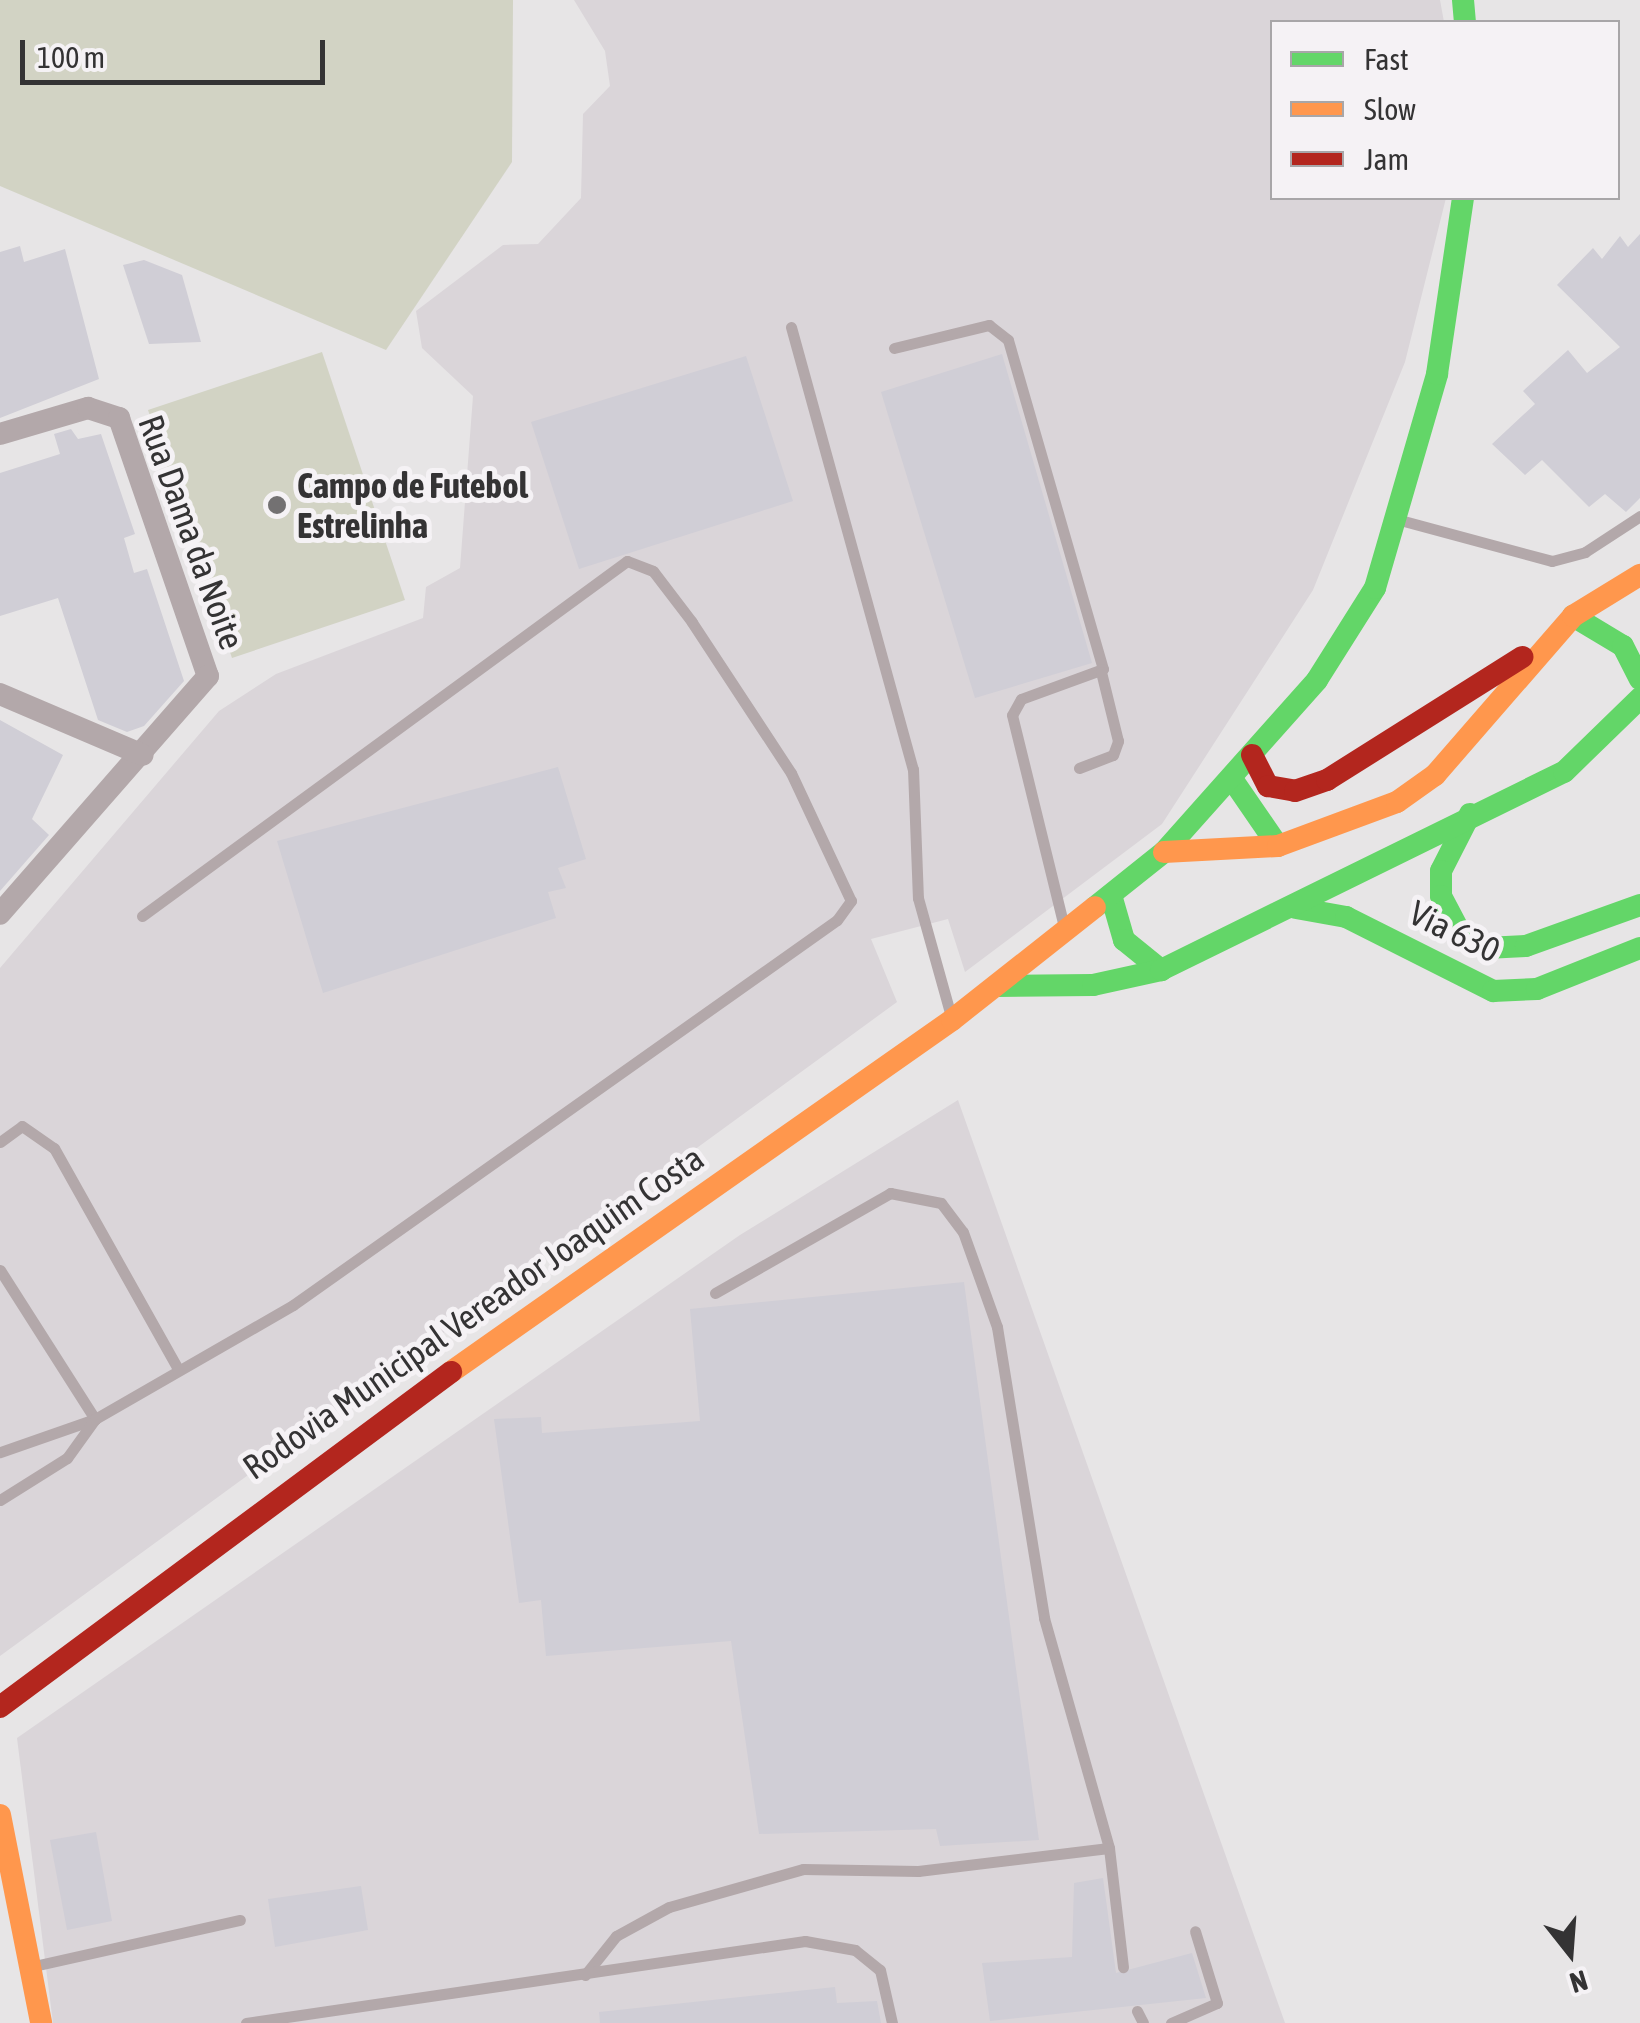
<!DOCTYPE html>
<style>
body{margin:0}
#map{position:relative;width:1640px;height:2023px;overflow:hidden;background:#e7e5e6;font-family:"Asap Condensed",sans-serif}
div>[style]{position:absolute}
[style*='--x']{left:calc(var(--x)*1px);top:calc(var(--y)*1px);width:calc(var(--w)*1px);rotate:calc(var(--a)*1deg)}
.built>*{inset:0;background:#dad5d9}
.green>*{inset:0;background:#d2d3c4}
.building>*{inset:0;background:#d0ced6}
.lane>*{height:11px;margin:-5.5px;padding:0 5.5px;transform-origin:5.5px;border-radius:5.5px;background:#b3a8aa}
.street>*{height:22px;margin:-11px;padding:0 11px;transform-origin:11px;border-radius:11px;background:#b3a8aa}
.fast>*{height:22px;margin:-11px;padding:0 11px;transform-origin:11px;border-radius:11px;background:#63d668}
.slow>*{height:22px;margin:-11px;padding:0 11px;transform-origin:11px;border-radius:11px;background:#ff974d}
.jam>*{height:22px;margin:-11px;padding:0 11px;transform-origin:11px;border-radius:11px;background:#b3261e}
.dots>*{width:28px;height:28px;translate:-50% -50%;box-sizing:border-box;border:5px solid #f5f2f5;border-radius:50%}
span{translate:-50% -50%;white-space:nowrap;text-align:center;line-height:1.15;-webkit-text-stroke:10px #f5f2f5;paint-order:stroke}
.poi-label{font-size:35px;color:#343334;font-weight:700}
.left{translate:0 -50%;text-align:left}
.street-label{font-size:35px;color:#343334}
.legend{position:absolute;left:1270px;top:20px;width:350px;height:180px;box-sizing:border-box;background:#f5f2f5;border:2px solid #a8a6a8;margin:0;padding:12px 18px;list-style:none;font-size:30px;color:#343334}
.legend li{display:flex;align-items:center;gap:20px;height:50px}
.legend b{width:50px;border:2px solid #a8a6a8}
.north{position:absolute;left:1520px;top:1903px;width:100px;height:100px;-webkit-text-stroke:8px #f5f2f5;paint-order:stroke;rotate:163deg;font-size:28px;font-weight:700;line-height:40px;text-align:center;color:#343334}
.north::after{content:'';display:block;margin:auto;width:35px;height:45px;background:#343334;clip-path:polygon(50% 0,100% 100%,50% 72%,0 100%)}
.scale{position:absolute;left:20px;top:40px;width:305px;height:45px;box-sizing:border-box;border:5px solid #343334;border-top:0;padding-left:12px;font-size:30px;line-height:35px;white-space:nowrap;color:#343334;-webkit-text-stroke:8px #f5f2f5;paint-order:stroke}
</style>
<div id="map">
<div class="built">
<div style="clip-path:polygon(574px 0,1440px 0,1444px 22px,1272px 22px,1272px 198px,1446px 198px,1405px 362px,1313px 590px,1162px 824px,965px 972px,948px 919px,871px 939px,897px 1002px,0 1656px,0 968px,219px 711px,276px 674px,423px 618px,426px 587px,460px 568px,473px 396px,422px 348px,416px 311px,503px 245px,538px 244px,581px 198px,583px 114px,610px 86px,605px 51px)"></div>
<div style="clip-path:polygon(958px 1100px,1285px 2023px,53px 2023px,17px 1738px,740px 1235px)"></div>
</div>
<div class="green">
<div style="clip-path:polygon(0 0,513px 0,512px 162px,386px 350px,0 186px)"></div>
<div style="clip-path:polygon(322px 352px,405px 600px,232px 658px,148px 410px)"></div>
</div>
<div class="building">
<div style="clip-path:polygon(1640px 234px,1640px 498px,1626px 512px,1605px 494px,1589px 507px,1542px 460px,1525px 475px,1492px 444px,1535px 404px,1523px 391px,1568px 350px,1587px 373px,1620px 347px,1557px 285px,1593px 248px,1602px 259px,1620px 236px,1628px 247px)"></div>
<div style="clip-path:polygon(20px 246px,24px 262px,65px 249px,99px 379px,0 418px,0 252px)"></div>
<div style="clip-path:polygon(144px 260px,182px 275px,201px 342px,149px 344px,123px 265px)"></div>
<div style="clip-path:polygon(1002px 354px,1092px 663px,975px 698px,881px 392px)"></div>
<div style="clip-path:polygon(746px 356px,793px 501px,579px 569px,531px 422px)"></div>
<div style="clip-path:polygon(71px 429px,78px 439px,101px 434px,135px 534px,124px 538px,134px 573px,147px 569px,184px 681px,144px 726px,127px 732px,98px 720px,58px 598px,0 616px,0 473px,60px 454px,54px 434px)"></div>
<div style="clip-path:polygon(0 720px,63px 755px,32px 819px,49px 835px,0 891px)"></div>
<div style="clip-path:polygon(558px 767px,586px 859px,558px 868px,566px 888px,548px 892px,556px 918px,323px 993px,277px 841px)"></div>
<div style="clip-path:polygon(964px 1282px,1039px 1840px,940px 1846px,936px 1829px,759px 1834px,731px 1641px,546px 1656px,541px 1600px,519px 1603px,494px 1419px,541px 1417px,542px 1433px,700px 1421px,690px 1309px)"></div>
<div style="clip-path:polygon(96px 1832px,112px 1921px,67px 1930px,50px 1840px)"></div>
<div style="clip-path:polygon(1103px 1878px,1116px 1973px,1192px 1953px,1206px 1998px,990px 2021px,982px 1963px,1072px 1957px,1074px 1883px)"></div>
<div style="clip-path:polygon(361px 1886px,368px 1930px,275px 1947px,268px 1899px)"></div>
<div style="clip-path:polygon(835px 1987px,837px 2003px,877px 2001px,881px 2023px,600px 2023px,599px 2012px)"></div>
</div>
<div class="lane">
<div style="--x:791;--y:327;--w:459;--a:74.6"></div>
<div style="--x:913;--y:769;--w:129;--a:87.8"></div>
<div style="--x:918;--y:898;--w:123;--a:74.4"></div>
<div style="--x:894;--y:348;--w:98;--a:-13.6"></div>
<div style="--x:989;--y:325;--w:24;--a:38"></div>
<div style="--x:1008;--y:340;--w:342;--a:73.9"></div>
<div style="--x:1103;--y:669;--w:87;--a:159.9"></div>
<div style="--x:1021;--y:699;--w:18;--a:119"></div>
<div style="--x:1012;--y:715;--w:214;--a:76.2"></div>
<div style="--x:1400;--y:520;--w:157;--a:15.1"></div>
<div style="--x:1552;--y:561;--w:34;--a:-15"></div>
<div style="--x:1585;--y:552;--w:66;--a:-33.2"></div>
<div style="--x:1079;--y:768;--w:36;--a:-21"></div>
<div style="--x:1113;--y:755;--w:15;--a:-70"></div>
<div style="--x:1118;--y:741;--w:71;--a:-103.8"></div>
<div style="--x:0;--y:1142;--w:27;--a:-36"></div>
<div style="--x:22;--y:1126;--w:39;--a:35"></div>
<div style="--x:54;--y:1148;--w:253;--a:60.7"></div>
<div style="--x:0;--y:1270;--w:177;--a:57.5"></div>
<div style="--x:95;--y:1419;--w:101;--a:160.8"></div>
<div style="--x:715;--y:1293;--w:202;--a:-29.7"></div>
<div style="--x:890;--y:1193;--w:52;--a:11.1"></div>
<div style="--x:941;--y:1203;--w:36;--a:53"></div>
<div style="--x:963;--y:1232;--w:101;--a:70.3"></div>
<div style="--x:997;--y:1327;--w:295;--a:80.8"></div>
<div style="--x:1044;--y:1618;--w:239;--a:74.2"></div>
<div style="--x:1109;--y:1848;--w:120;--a:83.3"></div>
<div style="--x:0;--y:1500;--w:79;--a:-32.1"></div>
<div style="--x:67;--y:1458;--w:48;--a:-54.3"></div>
<div style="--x:95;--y:1419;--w:228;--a:-29.9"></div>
<div style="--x:293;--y:1305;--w:666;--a:-35.29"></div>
<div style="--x:837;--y:920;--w:24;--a:-54"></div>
<div style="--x:851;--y:901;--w:141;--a:-115.1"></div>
<div style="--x:791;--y:773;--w:181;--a:-123.3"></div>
<div style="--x:692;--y:622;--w:64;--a:-127.4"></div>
<div style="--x:653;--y:571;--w:28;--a:-159"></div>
<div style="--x:627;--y:561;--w:601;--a:143.8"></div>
<div style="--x:34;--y:1966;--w:211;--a:-12.6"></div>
<div style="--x:585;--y:1975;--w:50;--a:-51.5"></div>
<div style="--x:616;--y:1936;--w:60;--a:-28.7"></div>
<div style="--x:669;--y:1907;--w:139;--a:-15.8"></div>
<div style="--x:803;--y:1869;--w:115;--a:1"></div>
<div style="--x:918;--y:1871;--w:192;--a:-6.9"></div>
<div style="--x:1137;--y:2011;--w:13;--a:63"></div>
<div style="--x:246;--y:2023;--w:565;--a:-8.35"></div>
<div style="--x:805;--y:1941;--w:51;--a:10.2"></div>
<div style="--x:855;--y:1950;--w:32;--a:39"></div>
<div style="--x:880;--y:1970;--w:54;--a:77.2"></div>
<div style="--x:1171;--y:2023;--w:50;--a:-23.5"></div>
<div style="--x:1217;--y:2003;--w:75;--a:-107"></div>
</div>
<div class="street">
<div style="--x:0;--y:434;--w:92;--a:-16.5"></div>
<div style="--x:88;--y:408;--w:33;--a:18"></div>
<div style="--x:119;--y:418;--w:273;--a:71"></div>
<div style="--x:208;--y:676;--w:316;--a:131.2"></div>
<div style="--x:0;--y:694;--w:155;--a:23.1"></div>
</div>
<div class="fast">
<div style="--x:1463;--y:0;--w:22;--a:85"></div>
<div style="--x:1573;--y:616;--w:58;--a:31"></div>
<div style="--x:1623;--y:646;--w:37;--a:63"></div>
<div style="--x:1232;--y:779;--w:81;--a:55.5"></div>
<div style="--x:1470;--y:814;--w:64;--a:117"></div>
<div style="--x:1441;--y:871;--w:25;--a:90"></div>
<div style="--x:1441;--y:896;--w:45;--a:62.3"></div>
<div style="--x:1462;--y:936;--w:27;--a:27"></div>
<div style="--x:1486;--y:948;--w:40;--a:-2.9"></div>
<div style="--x:1526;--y:946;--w:121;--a:-19.8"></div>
<div style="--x:1111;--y:895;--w:47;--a:73.9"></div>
<div style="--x:1124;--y:940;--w:48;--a:39"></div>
<div style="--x:1095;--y:907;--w:88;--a:-38.6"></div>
<div style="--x:1164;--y:852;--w:230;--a:-48.3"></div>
<div style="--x:1317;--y:680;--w:109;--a:-57.8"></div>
<div style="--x:1375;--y:588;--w:223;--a:-73.8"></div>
<div style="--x:1437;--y:374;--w:178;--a:-81.6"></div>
<div style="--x:1296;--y:908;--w:51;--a:10.2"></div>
<div style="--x:1346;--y:917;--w:165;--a:26.7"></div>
<div style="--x:1493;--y:991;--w:44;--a:-2.6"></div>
<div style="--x:1537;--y:989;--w:111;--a:-21.7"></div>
<div style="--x:996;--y:986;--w:97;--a:-0.6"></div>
<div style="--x:1093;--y:985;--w:70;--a:-12.4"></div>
<div style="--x:1161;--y:970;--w:449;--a:-26.2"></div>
<div style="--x:1564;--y:772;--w:106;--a:-44.2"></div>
</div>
<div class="slow">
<div style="--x:1164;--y:852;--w:114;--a:-3"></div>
<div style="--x:1278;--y:846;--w:127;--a:-20.3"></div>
<div style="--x:1397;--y:802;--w:47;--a:-35.4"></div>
<div style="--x:1435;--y:775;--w:211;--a:-49"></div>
<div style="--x:1573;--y:616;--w:79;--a:-31.5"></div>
<div style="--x:451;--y:1372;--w:612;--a:-35.09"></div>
<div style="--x:952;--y:1020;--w:182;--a:-38.3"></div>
<div style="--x:0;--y:1815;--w:212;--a:78.8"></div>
</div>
<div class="jam">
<div style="--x:1252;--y:755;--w:35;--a:63"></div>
<div style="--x:1268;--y:786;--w:27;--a:10"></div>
<div style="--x:1295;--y:791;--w:34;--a:-19"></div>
<div style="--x:1327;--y:780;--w:231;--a:-32.2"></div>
<div style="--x:0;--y:1707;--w:562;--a:-36.6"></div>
</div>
<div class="dots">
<div style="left:277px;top:505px;background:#737172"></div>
</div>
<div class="poi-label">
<span class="left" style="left:297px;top:505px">Campo de Futebol<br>Estrelinha</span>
</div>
<div class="street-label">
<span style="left:192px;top:532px;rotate:70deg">Rua Dama da Noite</span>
<span style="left:1455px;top:931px;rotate:26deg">Via 630</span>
<span style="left:473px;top:1312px;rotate:-35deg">Rodovia Municipal Vereador Joaquim Costa</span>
</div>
<ul class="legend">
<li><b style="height:12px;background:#63d668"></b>Fast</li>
<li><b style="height:12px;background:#ff974d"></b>Slow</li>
<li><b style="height:12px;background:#b3261e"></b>Jam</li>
</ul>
<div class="north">N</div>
<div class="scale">100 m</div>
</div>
